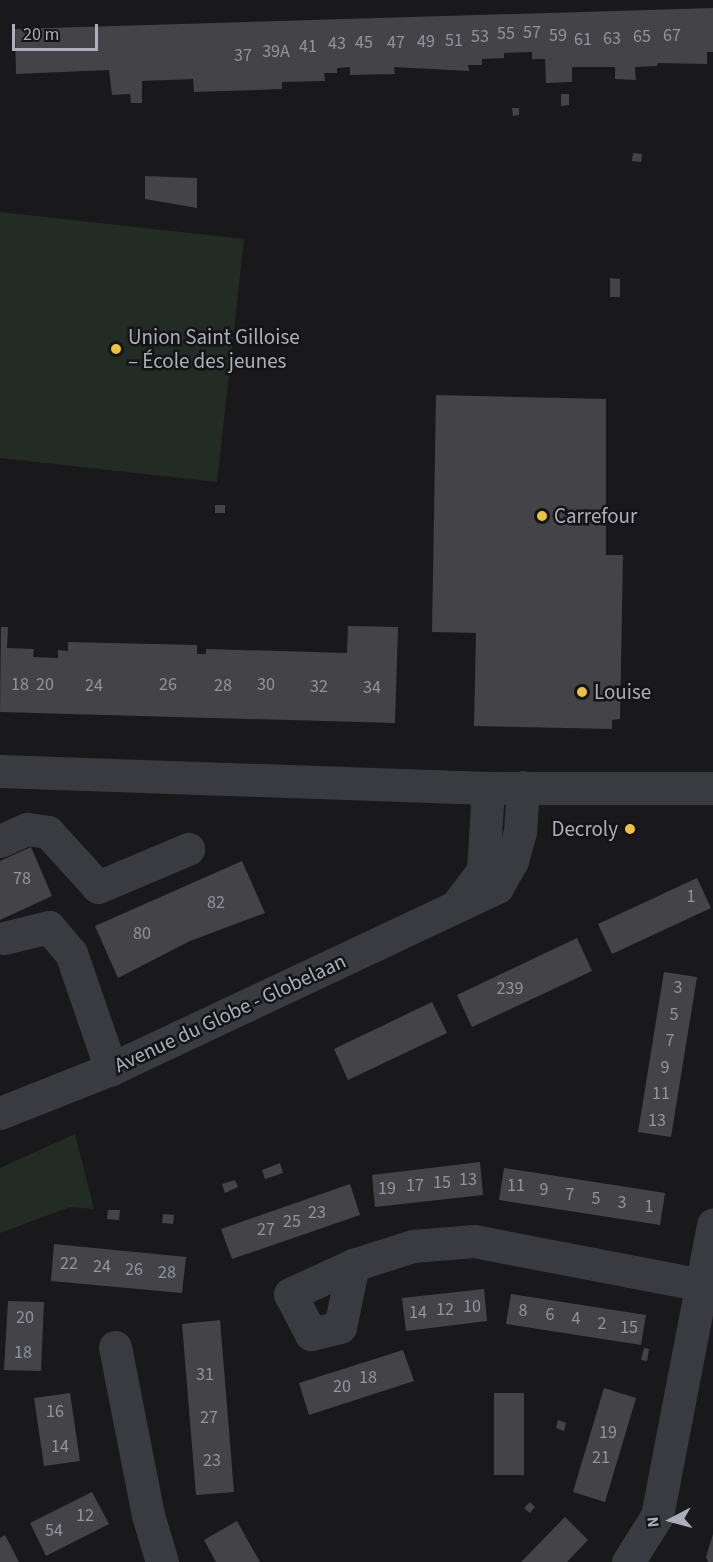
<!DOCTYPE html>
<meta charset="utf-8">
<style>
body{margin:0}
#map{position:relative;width:713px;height:1562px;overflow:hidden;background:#19191b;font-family:"Source Sans 3",sans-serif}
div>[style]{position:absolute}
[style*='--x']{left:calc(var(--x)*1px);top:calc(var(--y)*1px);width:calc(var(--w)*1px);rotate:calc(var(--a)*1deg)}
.green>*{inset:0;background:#232b25}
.building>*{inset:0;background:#444448}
.minor>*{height:33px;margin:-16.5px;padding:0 16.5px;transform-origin:16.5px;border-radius:16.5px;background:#3a3b40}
.dots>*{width:16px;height:16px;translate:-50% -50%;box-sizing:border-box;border:3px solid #141416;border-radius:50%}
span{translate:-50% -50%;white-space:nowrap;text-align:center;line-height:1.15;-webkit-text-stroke:5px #141416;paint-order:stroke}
.number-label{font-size:18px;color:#92949e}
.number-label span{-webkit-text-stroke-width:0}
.poi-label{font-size:21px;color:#acafbb}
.left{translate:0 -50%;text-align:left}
.right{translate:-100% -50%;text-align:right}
.street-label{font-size:21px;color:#acafbb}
.north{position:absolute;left:641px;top:1490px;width:60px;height:60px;-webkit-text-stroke:4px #141416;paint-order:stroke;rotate:264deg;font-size:16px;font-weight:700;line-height:24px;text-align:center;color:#acafbb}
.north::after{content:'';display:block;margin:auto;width:21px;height:27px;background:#acafbb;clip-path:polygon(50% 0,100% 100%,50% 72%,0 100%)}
.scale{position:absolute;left:12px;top:24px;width:86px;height:27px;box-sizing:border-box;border:3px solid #acafbb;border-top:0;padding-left:8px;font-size:18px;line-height:21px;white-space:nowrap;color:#acafbb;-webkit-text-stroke:4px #141416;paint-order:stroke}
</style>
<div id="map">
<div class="green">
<div style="clip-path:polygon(0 212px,244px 239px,217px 482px,0 458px)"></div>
<div style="clip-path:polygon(75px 1134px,94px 1209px,70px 1207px,0 1233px,0 1168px)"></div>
</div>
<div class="building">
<div style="clip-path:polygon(713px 8px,713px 52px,707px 52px,707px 64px,658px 63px,657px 66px,635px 67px,636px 80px,615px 79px,615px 67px,572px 67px,572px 82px,546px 83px,545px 59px,532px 59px,532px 52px,504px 53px,504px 58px,482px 59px,482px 65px,468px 65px,469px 71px,394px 67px,395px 74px,350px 75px,350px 67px,337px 68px,337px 73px,324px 73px,325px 81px,282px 82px,282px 89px,194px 92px,193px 79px,142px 81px,142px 103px,131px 103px,130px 94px,112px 95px,109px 70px,16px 74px,15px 29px)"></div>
<div style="clip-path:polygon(561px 94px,569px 94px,569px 105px,561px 106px)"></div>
<div style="clip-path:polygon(512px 108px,519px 108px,519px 115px,513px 116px)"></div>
<div style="clip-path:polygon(633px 153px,642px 154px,641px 162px,632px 161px)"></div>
<div style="clip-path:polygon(145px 176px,197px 178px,197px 208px,145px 199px)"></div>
<div style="clip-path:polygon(610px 278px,620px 279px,620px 297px,610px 297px)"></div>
<div style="clip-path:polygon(436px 395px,606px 399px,606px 555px,623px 555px,620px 719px,612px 720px,612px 729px,474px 726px,476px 633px,432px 632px)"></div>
<div style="clip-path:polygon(215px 505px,225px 505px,225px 513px,215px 513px)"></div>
<div style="clip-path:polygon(348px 626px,398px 627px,395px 723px,0 712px,1px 627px,8px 627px,7px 648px,34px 649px,33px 657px,58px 658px,58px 650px,68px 651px,68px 642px,197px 645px,197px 654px,206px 654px,206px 649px,347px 653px)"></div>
<div style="clip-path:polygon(31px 847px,52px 896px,0 920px,0 861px)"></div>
<div style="clip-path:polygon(242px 861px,265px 913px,190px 941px,118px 978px,95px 926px)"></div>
<div style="clip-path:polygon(697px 878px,711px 908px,612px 954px,598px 924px)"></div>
<div style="clip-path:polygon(577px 938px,592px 971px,472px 1027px,457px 995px)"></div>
<div style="clip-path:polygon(664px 972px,697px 977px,671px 1137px,638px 1132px)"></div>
<div style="clip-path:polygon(432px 1002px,447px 1033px,348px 1080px,334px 1049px)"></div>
<div style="clip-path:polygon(480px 1162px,483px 1195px,375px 1207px,372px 1175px)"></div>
<div style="clip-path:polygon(280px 1163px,283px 1173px,265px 1179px,262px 1170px)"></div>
<div style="clip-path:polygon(504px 1168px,665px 1193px,660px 1225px,499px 1200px)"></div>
<div style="clip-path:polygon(235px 1180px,238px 1187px,225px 1193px,222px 1184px)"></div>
<div style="clip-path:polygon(350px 1184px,360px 1215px,232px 1259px,221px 1229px)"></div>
<div style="clip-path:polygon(108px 1210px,120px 1210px,119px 1220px,107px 1219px)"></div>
<div style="clip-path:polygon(163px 1214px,174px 1215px,173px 1224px,162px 1223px)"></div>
<div style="clip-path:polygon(54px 1244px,186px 1257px,182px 1293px,51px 1281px)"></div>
<div style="clip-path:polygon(484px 1289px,487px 1321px,406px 1331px,402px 1298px)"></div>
<div style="clip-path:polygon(511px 1294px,646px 1315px,641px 1345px,506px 1324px)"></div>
<div style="clip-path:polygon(8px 1301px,44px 1302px,41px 1371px,4px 1370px)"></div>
<div style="clip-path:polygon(220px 1320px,234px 1492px,196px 1495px,182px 1324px)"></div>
<div style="clip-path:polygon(644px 1348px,649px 1349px,647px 1361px,641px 1360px)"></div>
<div style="clip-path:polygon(403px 1350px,414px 1381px,309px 1415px,299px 1383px)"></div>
<div style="clip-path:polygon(604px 1388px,636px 1398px,605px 1502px,573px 1492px)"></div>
<div style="clip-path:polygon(70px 1393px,80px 1461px,44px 1466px,34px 1398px)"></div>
<div style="clip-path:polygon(494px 1393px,524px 1393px,524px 1475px,494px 1475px)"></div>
<div style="clip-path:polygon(558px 1420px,566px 1423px,564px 1431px,556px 1428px)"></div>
<div style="clip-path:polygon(92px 1492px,109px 1524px,46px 1556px,30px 1523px)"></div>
<div style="clip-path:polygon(530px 1502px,535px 1507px,530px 1513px,524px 1508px)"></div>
<div style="clip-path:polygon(565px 1517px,588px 1540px,567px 1562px,521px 1562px)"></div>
<div style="clip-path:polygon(237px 1521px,248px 1541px,260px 1562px,216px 1562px,204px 1540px)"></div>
<div style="clip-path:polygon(713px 1534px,713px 1562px,708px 1562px,706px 1557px)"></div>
<div style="clip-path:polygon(5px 1535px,19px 1562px,0 1562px,0 1538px)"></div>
</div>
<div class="minor">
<div style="--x:0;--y:771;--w:488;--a:2"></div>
<div style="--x:488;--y:788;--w:225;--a:0"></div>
<div style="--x:0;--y:841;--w:30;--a:-24"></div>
<div style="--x:27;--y:829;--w:21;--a:8"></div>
<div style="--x:48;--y:832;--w:74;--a:47.7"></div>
<div style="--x:98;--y:887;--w:98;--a:-22.9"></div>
<div style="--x:460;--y:901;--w:38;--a:-53"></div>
<div style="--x:483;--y:871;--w:83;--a:-86.6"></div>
<div style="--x:4;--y:938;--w:46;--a:-13.7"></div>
<div style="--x:49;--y:927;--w:34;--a:50"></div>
<div style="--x:71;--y:953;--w:123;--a:71"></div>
<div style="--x:0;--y:1113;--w:119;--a:-21.6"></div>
<div style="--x:111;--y:1069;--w:427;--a:-25.2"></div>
<div style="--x:497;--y:887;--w:30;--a:-60"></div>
<div style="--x:512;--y:861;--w:30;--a:-75"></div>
<div style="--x:520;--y:832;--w:45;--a:-86.2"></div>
<div style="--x:353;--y:1265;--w:63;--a:101.8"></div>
<div style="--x:340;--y:1327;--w:30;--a:166"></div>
<div style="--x:311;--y:1334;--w:45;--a:-117.7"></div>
<div style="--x:290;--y:1294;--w:69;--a:-24.7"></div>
<div style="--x:353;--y:1265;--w:63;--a:-17.6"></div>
<div style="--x:413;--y:1246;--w:61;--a:-4.7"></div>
<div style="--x:474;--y:1241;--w:232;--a:10.9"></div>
<div style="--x:115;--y:1347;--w:171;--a:78.9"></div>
<div style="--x:148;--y:1515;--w:49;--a:73.4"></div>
<div style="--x:628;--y:1562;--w:54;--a:-57.8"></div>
<div style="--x:657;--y:1516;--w:297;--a:-79.1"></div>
</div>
<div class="dots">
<div style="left:116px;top:349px;background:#eec23e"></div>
<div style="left:542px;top:516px;background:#eec23e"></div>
<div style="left:582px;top:692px;background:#eec23e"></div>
<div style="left:630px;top:829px;background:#eec23e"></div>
</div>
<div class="number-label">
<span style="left:532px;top:33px">57</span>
<span style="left:506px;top:34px">55</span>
<span style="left:558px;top:36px">59</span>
<span style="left:672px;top:36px">67</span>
<span style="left:480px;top:37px">53</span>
<span style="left:642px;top:37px">65</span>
<span style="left:612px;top:39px">63</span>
<span style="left:583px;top:40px">61</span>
<span style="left:454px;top:41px">51</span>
<span style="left:426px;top:42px">49</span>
<span style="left:364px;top:43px">45</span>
<span style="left:396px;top:43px">47</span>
<span style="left:337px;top:44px">43</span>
<span style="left:308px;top:47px">41</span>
<span style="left:276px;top:52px">39A</span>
<span style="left:243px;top:56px">37</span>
<span style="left:20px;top:685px">18</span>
<span style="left:45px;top:685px">20</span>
<span style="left:168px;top:685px">26</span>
<span style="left:266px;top:685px">30</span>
<span style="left:94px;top:686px">24</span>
<span style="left:223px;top:686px">28</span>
<span style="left:319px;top:687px">32</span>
<span style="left:372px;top:688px">34</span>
<span style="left:22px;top:879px">78</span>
<span style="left:691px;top:897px">1</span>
<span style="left:216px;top:903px">82</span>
<span style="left:142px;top:934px">80</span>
<span style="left:678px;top:988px">3</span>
<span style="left:510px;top:989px">239</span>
<span style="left:674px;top:1015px">5</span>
<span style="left:670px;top:1041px">7</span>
<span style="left:665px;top:1068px">9</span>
<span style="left:661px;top:1094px">11</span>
<span style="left:657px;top:1121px">13</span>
<span style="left:468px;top:1180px">13</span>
<span style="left:442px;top:1183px">15</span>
<span style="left:415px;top:1186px">17</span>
<span style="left:516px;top:1186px">11</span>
<span style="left:387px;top:1189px">19</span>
<span style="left:544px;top:1190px">9</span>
<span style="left:570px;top:1195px">7</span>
<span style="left:596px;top:1199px">5</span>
<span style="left:622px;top:1203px">3</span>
<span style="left:649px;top:1207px">1</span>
<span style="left:317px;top:1213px">23</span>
<span style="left:292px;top:1222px">25</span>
<span style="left:266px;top:1230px">27</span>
<span style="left:69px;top:1264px">22</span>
<span style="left:102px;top:1267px">24</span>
<span style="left:134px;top:1270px">26</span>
<span style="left:167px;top:1273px">28</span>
<span style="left:472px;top:1307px">10</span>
<span style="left:445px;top:1310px">12</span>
<span style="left:523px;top:1311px">8</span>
<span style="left:418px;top:1313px">14</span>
<span style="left:550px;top:1315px">6</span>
<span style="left:25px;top:1318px">20</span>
<span style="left:576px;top:1319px">4</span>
<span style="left:602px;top:1324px">2</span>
<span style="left:629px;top:1328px">15</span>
<span style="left:23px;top:1353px">18</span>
<span style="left:205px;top:1375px">31</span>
<span style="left:368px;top:1378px">18</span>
<span style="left:342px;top:1387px">20</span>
<span style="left:55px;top:1412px">16</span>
<span style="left:209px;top:1418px">27</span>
<span style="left:608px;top:1433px">19</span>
<span style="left:60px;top:1447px">14</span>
<span style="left:601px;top:1458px">21</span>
<span style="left:212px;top:1461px">23</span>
<span style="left:85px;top:1516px">12</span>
<span style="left:54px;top:1531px">54</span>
</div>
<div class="poi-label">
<span class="left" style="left:128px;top:349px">Union Saint Gilloise<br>– École des jeunes</span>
<span class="left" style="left:554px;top:516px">Carrefour</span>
<span class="left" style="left:594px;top:692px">Louise</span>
<span class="right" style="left:618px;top:829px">Decroly</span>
</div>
<div class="street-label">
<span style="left:230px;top:1013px;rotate:-25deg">Avenue du Globe - Globelaan</span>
</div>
<div class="north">N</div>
<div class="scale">20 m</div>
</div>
